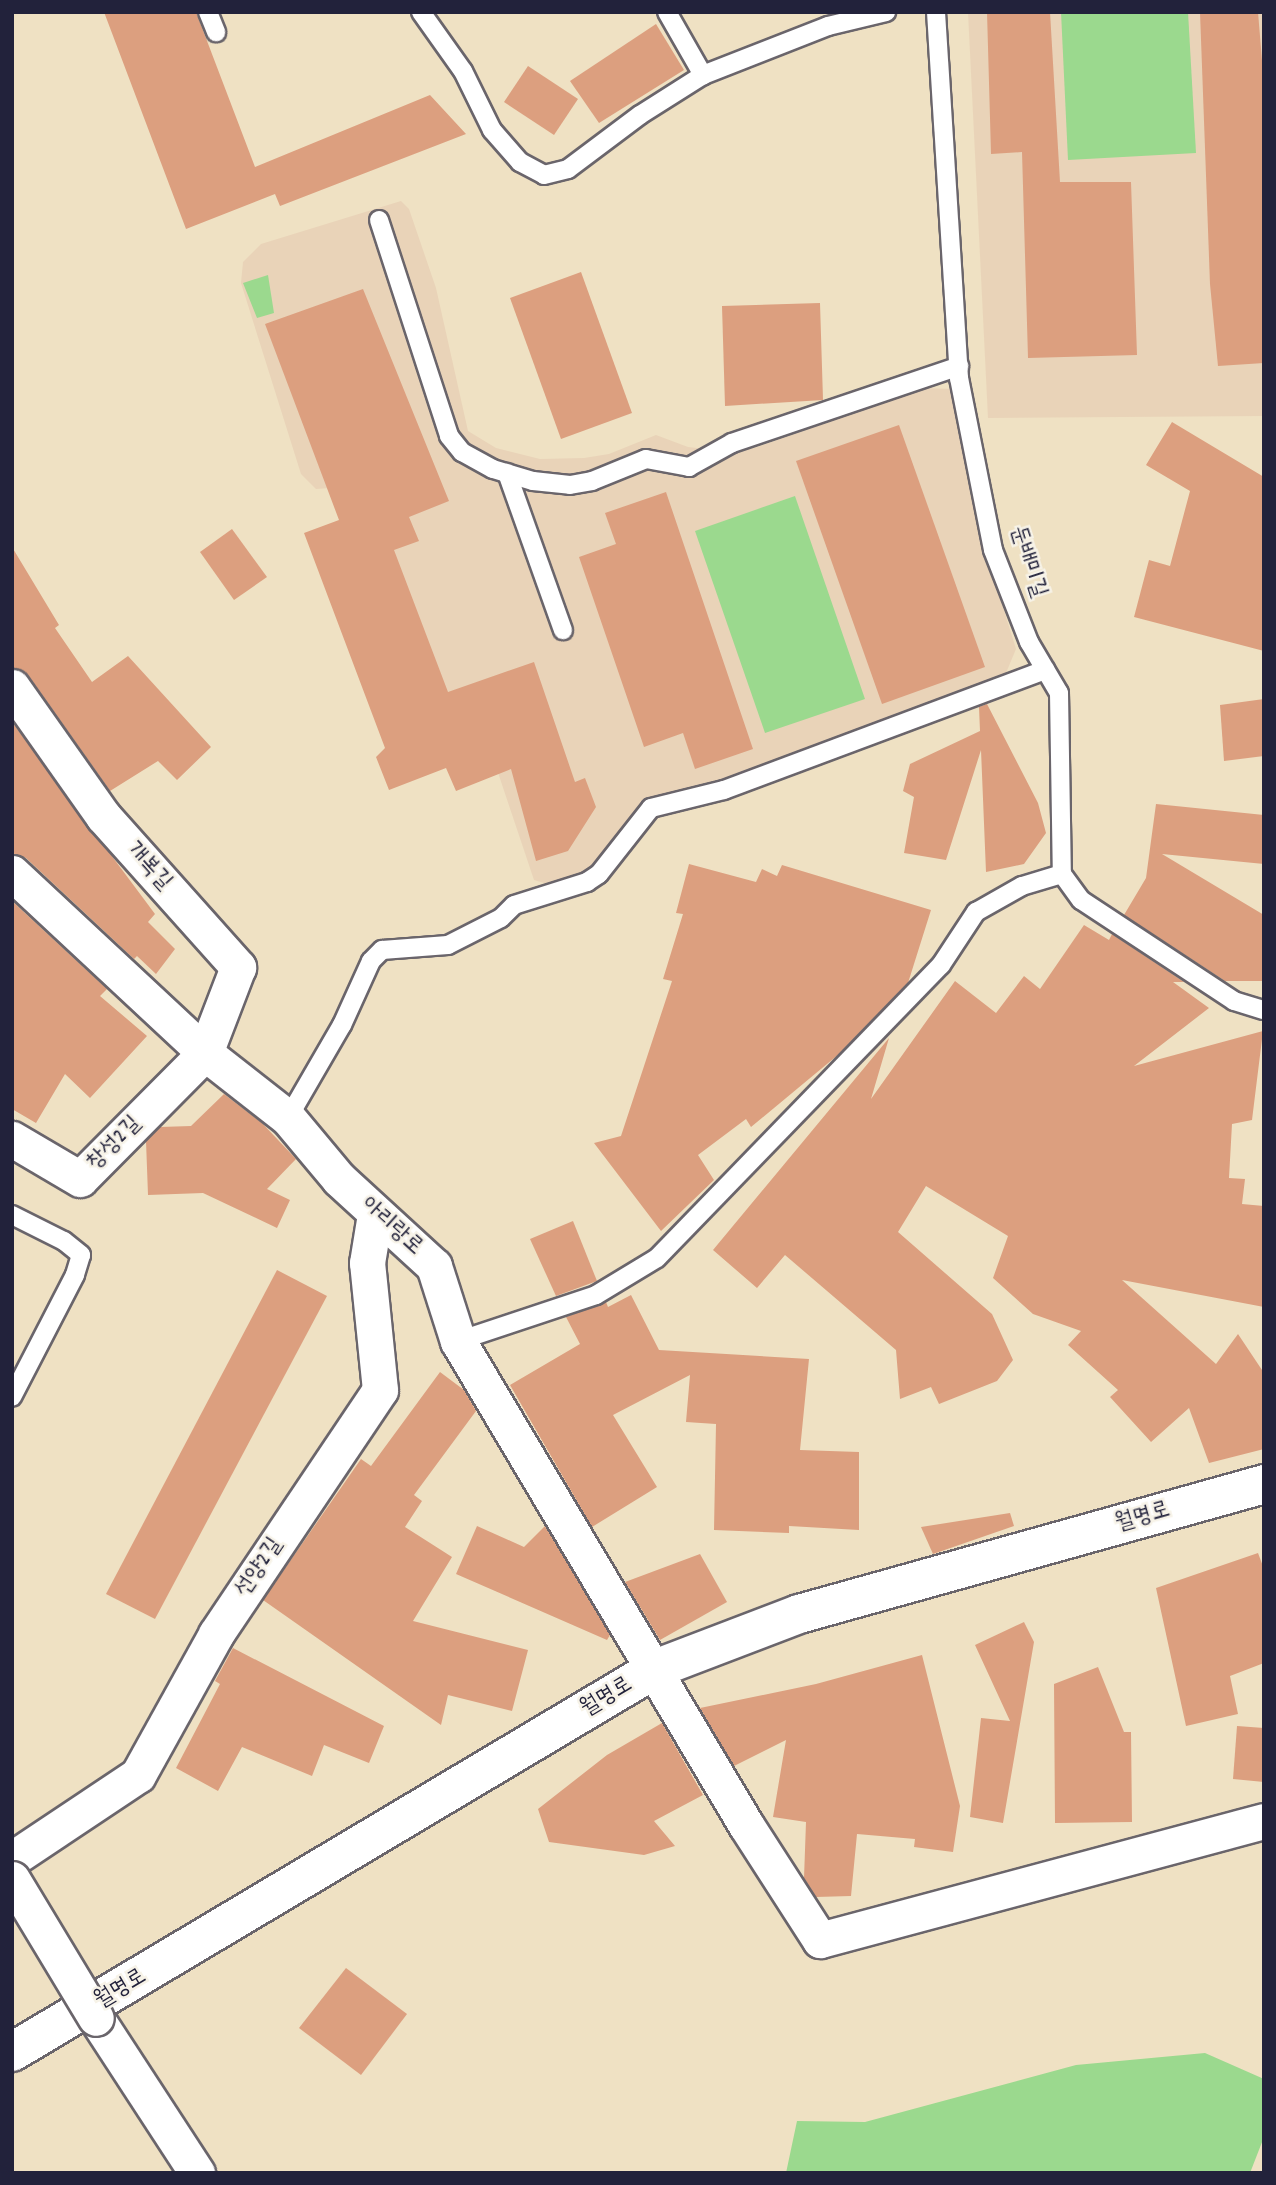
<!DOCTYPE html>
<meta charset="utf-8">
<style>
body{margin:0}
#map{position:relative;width:1276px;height:2185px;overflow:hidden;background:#efe1c3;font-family:Dekko,"Poor Story",sans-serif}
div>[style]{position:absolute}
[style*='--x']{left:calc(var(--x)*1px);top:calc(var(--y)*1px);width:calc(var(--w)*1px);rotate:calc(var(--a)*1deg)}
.built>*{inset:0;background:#e9d3b8}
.green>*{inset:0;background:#9bd98e}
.building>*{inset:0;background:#dc9f7f}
.roads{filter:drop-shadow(2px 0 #6a656b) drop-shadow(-2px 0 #6a656b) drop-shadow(0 2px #6a656b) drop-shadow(0 -2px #6a656b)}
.lane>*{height:18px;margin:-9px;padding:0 9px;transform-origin:9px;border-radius:9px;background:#fff}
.street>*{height:35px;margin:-17.5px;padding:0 17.5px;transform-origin:17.5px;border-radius:17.5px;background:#fff}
.secondary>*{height:38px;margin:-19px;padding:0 19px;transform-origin:19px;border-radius:19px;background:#fff}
.bridges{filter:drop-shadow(2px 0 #6a656b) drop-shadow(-2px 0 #6a656b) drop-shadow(0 2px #6a656b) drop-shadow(0 -2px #6a656b)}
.street-bridge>*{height:35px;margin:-17.5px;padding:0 17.5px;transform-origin:17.5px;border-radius:17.5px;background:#fff}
span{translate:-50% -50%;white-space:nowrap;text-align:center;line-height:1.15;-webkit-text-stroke:5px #f7f3e8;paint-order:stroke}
.street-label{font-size:23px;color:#22223b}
.frame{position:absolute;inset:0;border:14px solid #22223b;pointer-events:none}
</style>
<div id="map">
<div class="built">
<div style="clip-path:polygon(968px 12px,1264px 12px,1264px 416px,988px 418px)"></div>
<div style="clip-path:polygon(401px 201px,409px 209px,436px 288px,468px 431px,496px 448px,540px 459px,584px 458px,609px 454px,656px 435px,688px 447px,731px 452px,755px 448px,924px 388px,953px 389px,989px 562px,1016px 649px,1006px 673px,721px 783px,647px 800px,583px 875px,551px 885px,534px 880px,478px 713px,396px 704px,330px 488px,316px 489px,301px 474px,241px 283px,243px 262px,261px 244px)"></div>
</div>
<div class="green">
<div style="clip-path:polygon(1061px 12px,1188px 12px,1196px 153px,1068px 160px)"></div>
<div style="clip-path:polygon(268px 275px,274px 313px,257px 318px,243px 283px)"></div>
<div style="clip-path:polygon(795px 496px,865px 699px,765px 733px,695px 531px)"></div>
<div style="clip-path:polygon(1205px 2053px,1264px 2079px,1264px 2137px,1250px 2173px,786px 2173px,797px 2121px,865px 2122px,1076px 2065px)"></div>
</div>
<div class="building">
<div style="clip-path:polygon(104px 12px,196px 12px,255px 167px,430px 95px,466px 134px,280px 206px,275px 194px,186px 229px)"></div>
<div style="clip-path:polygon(987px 12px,1050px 12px,1060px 182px,1131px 182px,1137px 355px,1028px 358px,1022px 152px,991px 154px)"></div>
<div style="clip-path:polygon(1200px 12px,1258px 12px,1264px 85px,1264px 363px,1218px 366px,1210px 284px)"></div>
<div style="clip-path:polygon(656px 24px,684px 70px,599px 123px,570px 81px)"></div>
<div style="clip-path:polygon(528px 66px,578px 99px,554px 135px,504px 102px)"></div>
<div style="clip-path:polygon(581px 272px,632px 413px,561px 439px,510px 298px)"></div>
<div style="clip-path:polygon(363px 289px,449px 501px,409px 517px,419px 541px,394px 550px,448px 692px,534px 662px,575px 782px,585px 778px,596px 807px,568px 851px,536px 861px,511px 769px,456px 791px,446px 768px,389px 790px,376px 757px,385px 748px,304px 533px,339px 520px,265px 324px)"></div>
<div style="clip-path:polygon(820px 303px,823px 400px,725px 406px,722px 306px)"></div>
<div style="clip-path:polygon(1172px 422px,1264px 477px,1264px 651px,1134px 617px,1149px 560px,1170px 566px,1190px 491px,1146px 465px)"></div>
<div style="clip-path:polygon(899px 425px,985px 667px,882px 704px,796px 461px)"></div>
<div style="clip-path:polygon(666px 492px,753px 749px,695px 769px,683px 733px,644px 747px,579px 557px,616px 544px,605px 513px)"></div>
<div style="clip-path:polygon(232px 529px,267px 577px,234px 600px,200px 552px)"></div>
<div style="clip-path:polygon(12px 547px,59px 625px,55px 628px,92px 682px,128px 656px,211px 747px,177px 780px,158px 761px,110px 791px,28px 675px,12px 667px)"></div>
<div style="clip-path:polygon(1264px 699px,1264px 756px,1224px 761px,1220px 705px)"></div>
<div style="clip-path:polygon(987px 704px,1038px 803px,1046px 833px,1024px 864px,986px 872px,981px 750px,946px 860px,904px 853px,914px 797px,903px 791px,910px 764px,980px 731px,979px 707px)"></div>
<div style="clip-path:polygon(12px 722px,155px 914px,148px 922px,175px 949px,156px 974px,137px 956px,134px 959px,26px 858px,12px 853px)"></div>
<div style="clip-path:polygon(1156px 804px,1264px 815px,1264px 864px,1162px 854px,1264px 915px,1264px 981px,1225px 981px,1124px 915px,1146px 878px)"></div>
<div style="clip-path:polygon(689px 864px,756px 882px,762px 869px,777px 876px,782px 865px,931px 910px,908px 983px,839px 1054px,751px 1127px,746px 1119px,698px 1155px,714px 1180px,661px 1231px,594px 1143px,621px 1136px,672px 981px,663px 979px,683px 914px,676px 913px)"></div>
<div style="clip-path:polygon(12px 901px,107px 989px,100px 996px,147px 1036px,90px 1098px,65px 1074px,36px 1123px,12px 1109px)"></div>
<div style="clip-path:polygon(1084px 925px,1109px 940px,1112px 934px,1184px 982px,1173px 982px,1209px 1008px,1134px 1066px,1263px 1031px,1252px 1120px,1232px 1124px,1229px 1178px,1245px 1179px,1242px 1204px,1264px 1206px,1264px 1307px,1122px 1280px,1216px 1364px,1238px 1334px,1264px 1373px,1264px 1449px,1209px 1463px,1189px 1408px,1151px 1442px,1110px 1397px,1118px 1390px,1068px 1345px,1081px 1331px,1033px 1314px,993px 1278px,1008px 1236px,926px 1186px,898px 1232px,992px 1314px,1013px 1360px,997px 1381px,939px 1404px,931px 1387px,900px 1399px,896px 1350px,785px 1255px,757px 1288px,713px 1250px,889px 1038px,871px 1099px,955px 981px,996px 1013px,1024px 976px,1040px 989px)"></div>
<div style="clip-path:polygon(224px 1094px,262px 1123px,296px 1159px,267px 1189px,290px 1200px,277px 1228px,203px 1193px,148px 1195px,146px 1141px,160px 1127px,191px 1126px)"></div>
<div style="clip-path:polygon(573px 1221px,597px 1281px,556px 1296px,530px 1239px)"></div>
<div style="clip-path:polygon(277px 1270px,327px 1296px,155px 1619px,106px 1594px)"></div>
<div style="clip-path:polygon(631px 1295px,659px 1350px,809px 1359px,800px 1450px,859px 1452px,859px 1530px,789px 1526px,789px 1533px,714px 1530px,716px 1424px,686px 1422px,690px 1375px,613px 1415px,657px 1487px,592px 1527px,510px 1385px,580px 1344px,566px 1317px,606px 1302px,608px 1307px)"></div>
<div style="clip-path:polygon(440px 1372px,464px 1390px,476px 1411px,414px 1495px,422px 1501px,405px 1527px,452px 1557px,413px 1621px,528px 1650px,512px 1711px,448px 1695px,441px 1725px,263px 1600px,361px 1459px,371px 1466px)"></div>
<div style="clip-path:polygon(1010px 1513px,1014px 1526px,933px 1554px,921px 1527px)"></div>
<div style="clip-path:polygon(477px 1526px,524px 1547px,545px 1526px,610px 1635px,607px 1640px,456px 1574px)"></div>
<div style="clip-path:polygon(1258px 1553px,1264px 1569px,1264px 1663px,1230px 1676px,1238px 1714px,1186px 1726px,1156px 1588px)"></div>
<div style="clip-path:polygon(700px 1554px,727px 1602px,660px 1640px,625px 1582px)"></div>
<div style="clip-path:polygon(1024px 1622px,1034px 1642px,1003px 1823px,970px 1817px,981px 1718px,1010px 1721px,975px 1645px)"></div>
<div style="clip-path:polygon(233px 1648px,384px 1726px,369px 1763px,324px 1745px,312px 1776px,242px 1747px,218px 1791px,176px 1768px,220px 1684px,215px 1681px)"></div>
<div style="clip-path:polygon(922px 1655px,960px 1806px,953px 1852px,914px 1847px,915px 1839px,857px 1834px,851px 1896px,816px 1897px,804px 1878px,806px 1822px,773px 1817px,786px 1740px,734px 1766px,700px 1708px,816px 1684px)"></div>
<div style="clip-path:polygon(1098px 1667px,1124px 1732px,1131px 1732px,1132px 1822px,1055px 1823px,1054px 1684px)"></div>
<div style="clip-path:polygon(662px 1723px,703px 1795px,654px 1821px,675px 1846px,644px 1855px,549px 1842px,538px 1809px,607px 1755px)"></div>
<div style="clip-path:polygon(1237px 1726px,1264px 1728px,1264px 1782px,1233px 1779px)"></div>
<div style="clip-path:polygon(346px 1968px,407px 2014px,361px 2075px,299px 2028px)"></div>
</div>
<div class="roads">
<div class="lane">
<div style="--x:208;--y:12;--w:22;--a:68"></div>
<div style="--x:421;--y:12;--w:72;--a:54.6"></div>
<div style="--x:463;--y:71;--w:66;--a:63.8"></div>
<div style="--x:492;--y:130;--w:43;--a:48.8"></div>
<div style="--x:520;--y:162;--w:27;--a:28"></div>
<div style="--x:544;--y:175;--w:25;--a:-14"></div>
<div style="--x:568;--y:169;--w:90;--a:-36.9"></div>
<div style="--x:640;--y:115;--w:75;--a:-32.4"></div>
<div style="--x:703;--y:75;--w:134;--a:-21.4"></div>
<div style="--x:828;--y:26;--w:60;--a:-13.6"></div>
<div style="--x:667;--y:12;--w:73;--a:60.3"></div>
<div style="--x:936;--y:12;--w:367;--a:86.4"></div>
<div style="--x:959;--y:378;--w:175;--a:78.8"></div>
<div style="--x:993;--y:550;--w:99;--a:68.6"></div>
<div style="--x:1029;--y:642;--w:59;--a:59.5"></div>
<div style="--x:1059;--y:693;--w:181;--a:89.1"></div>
<div style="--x:1062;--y:874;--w:32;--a:54"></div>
<div style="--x:1081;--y:900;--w:183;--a:33.4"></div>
<div style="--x:1234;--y:1001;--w:31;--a:17"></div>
<div style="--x:379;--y:220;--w:227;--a:72"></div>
<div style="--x:449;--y:436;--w:21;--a:51"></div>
<div style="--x:462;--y:452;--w:35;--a:29"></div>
<div style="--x:493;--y:469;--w:42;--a:16.7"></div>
<div style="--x:533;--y:481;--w:37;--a:6"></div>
<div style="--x:570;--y:485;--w:22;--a:-10"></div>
<div style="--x:592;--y:481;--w:58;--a:-22.2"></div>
<div style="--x:646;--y:459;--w:44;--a:10.5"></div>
<div style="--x:689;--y:467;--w:49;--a:-29.2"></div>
<div style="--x:732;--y:443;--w:240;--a:-18.7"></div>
<div style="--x:507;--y:473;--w:167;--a:70.4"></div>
<div style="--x:288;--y:1118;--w:108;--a:-59.9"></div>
<div style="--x:342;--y:1025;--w:70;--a:-65.6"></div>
<div style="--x:371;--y:961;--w:16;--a:-45"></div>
<div style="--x:382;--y:950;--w:66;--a:-4.3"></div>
<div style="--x:448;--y:945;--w:59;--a:-27"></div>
<div style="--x:501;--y:918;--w:18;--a:-45"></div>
<div style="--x:514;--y:905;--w:77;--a:-17.5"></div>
<div style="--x:587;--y:882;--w:14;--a:-34"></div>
<div style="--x:599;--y:874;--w:84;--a:-51.8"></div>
<div style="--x:651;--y:808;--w:75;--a:-13.9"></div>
<div style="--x:724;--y:790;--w:343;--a:-20.5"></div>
<div style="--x:12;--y:1215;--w:58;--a:26.6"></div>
<div style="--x:64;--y:1241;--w:22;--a:39"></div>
<div style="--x:81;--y:1255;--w:21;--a:107"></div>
<div style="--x:75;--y:1275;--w:137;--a:117.3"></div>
<div style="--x:458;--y:1341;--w:145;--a:-18.4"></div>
<div style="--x:596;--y:1295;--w:71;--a:-31.2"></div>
<div style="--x:657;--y:1258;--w:408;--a:-45.9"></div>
<div style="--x:941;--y:965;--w:64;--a:-56.6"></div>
<div style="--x:976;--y:912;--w:53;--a:-29.5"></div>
<div style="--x:1022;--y:886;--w:42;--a:-16.7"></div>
</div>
<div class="street">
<div style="--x:12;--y:687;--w:158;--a:54.8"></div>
<div style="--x:103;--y:816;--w:203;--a:48.2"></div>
<div style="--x:238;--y:967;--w:92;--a:111"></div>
<div style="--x:205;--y:1053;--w:177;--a:134.8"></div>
<div style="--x:80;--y:1179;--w:79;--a:-149.5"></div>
<div style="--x:12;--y:873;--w:264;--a:43"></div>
<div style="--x:205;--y:1053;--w:105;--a:38.1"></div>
<div style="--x:288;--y:1118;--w:80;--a:50.1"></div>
<div style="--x:339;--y:1179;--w:129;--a:42.5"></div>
<div style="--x:434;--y:1266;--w:79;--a:72.3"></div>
<div style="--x:458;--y:1341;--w:563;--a:59.25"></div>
<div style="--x:746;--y:1825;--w:137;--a:57.2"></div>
<div style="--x:820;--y:1940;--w:460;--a:-15"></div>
<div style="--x:12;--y:1859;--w:151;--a:-33.7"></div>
<div style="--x:138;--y:1775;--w:161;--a:-61"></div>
<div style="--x:216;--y:1634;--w:294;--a:-56.1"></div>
<div style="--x:380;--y:1390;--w:128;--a:-95.8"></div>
<div style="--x:367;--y:1263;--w:50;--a:-80.7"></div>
<div style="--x:96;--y:2018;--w:185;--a:56.9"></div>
</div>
<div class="secondary">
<div style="--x:12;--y:2052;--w:748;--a:-30.78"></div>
<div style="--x:655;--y:1669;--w:154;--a:-20.9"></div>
<div style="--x:799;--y:1614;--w:483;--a:-15.6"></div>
</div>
</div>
<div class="bridges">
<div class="street-bridge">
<div style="--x:12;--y:1879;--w:162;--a:58.9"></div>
</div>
</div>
<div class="street-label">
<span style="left:1027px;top:562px;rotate:72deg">둔배미길</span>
<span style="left:148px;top:867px;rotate:48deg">개복길</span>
<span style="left:115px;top:1144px;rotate:-45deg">창성2길</span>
<span style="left:391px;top:1227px;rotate:42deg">아리랑로</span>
<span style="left:1143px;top:1518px;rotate:-16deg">월명로</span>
<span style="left:260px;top:1568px;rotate:-56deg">선양2길</span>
<span style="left:607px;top:1698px;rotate:-31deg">월명로</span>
<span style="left:121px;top:1990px;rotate:-31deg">월명로</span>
</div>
<div class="frame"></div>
</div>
